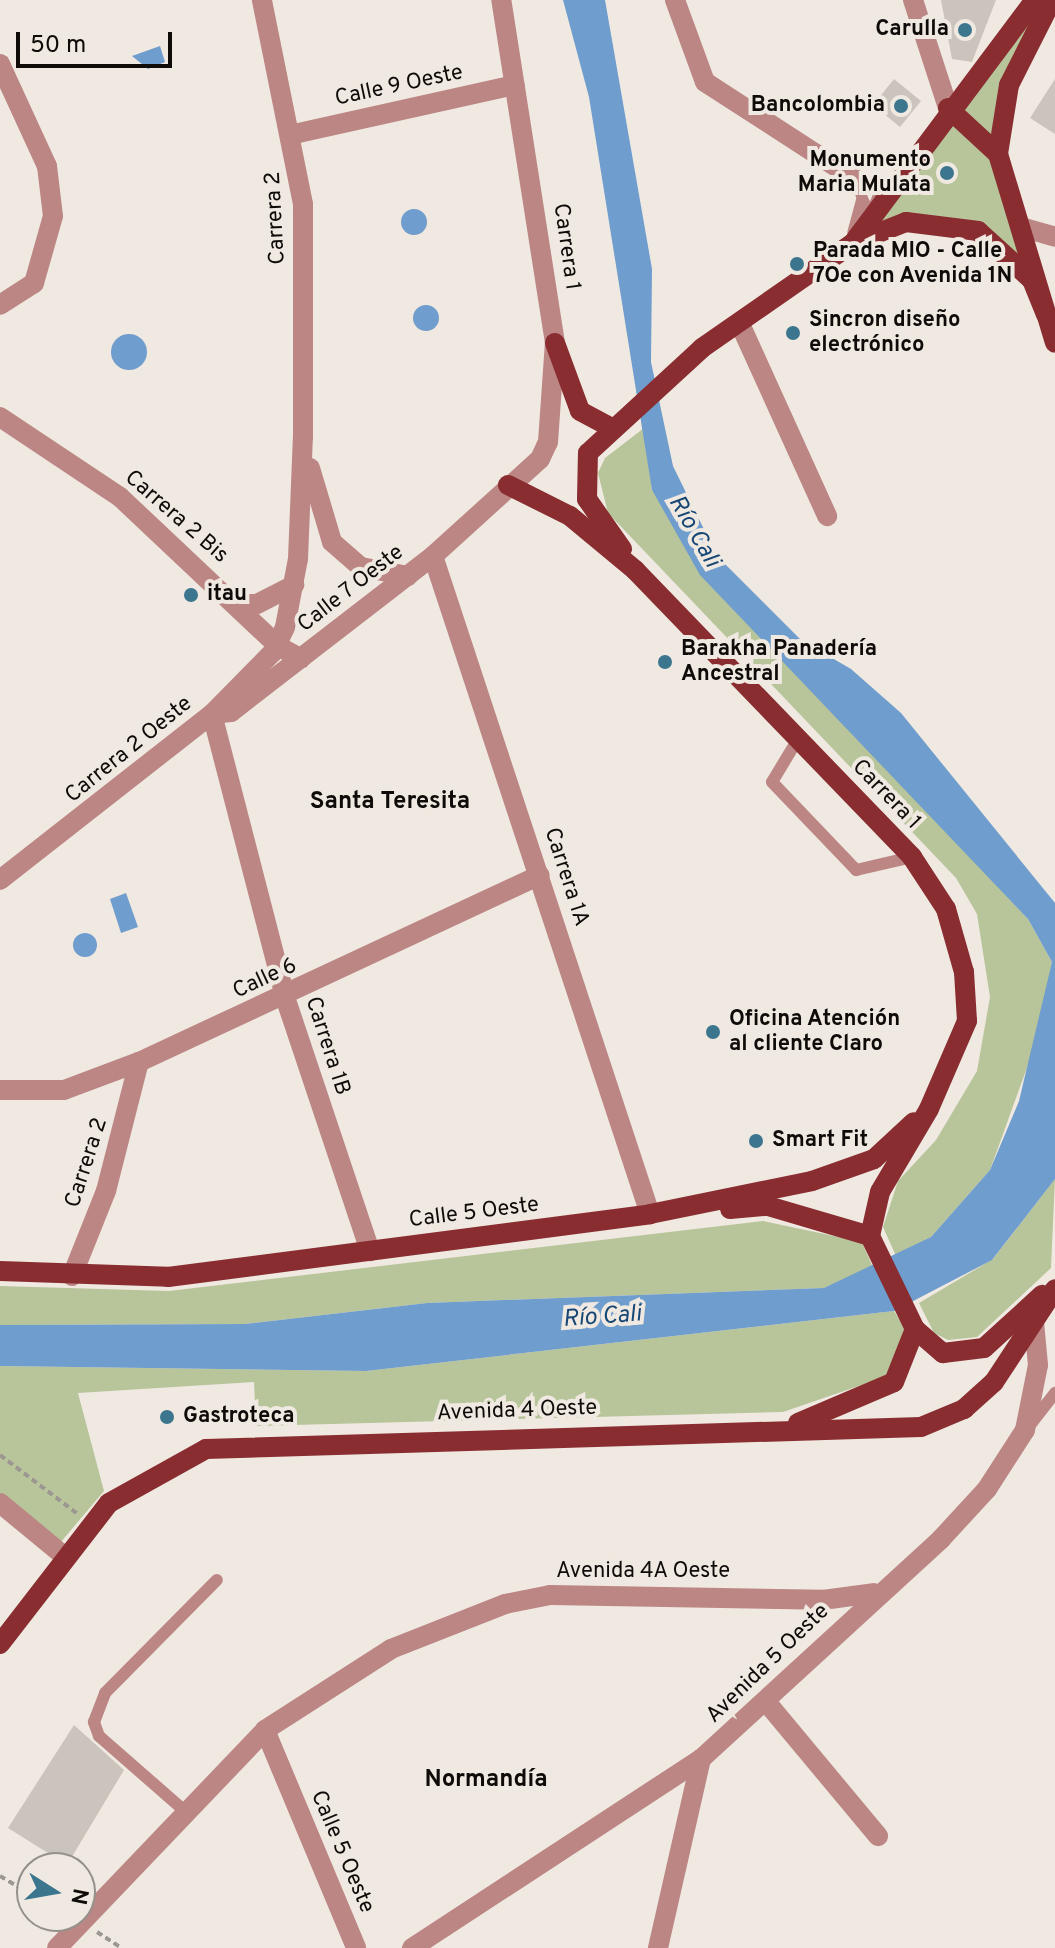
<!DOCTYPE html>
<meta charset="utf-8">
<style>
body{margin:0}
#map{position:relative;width:1055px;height:1948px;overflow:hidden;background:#f0e9e1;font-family:Overpass,sans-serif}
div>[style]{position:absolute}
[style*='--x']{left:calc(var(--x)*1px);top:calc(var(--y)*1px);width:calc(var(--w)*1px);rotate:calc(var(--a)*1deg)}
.green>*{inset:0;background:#b8c59b}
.water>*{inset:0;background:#6f9dcd}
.round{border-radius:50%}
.building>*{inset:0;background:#cbc4bd}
.path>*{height:4px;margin-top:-2px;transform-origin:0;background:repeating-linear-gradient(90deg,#9d9791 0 6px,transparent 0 10px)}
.service>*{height:12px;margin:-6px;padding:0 6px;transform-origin:6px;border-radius:6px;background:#bc8684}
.minor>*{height:20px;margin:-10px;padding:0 10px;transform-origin:10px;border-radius:10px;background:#bc8684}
.tertiary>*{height:20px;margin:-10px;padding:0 10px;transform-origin:10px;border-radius:10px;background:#bc8684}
.primary>*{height:20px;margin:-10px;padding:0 10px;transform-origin:10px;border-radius:10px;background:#892d31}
.dots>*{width:22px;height:22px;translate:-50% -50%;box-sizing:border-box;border:4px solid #f0e9e1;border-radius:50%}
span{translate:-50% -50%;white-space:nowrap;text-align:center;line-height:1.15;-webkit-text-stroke:8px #f0e9e1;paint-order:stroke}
.poi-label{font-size:22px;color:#0e0b09;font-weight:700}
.right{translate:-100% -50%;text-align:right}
.left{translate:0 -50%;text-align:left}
.street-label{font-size:22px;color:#0e0b09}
.water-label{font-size:24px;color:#154674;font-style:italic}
.neighbourhood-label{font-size:24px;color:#0e0b09;font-weight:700}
.north{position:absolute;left:16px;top:1852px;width:80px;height:80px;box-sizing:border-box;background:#f0e9e1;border:2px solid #96908b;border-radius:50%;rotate:101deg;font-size:22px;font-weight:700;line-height:32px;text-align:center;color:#0e0b09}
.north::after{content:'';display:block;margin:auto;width:28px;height:36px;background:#3c758e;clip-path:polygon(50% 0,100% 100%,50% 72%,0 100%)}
.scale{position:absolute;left:16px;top:32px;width:156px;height:36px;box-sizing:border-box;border:4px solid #0e0b09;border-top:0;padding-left:10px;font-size:24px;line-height:28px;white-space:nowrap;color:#0e0b09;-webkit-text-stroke:6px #f0e9e1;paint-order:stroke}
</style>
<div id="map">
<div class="green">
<div style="clip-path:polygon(1035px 0,1052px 0,1009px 85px,998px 153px,1032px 280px,978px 231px,881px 230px,877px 214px)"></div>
<div style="clip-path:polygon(644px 428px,652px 490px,874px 755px,1028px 919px,1052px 962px,1041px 1029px,990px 1170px,931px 1237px,896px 1256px,883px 1227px,898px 1181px,936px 1140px,977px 1071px,990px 997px,977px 914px,956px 878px,608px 513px,598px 473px,605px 458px)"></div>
<div style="clip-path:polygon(1055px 1179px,1051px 1268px,977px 1337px,948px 1340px,934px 1333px,919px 1303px,993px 1259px)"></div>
<div style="clip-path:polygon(763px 1221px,862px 1242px,873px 1268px,824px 1288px,427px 1303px,245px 1324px,0 1325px,0 1286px,169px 1291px)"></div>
<div style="clip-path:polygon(894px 1311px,905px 1329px,888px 1376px,783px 1412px,256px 1426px,254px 1382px,78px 1393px,104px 1491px,55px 1549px,0 1503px,0 1366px,366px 1371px)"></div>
</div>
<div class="water">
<div style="clip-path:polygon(563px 0,605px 0,652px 269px,651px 362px,673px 466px,717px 556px,801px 640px,851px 669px,901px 713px,1055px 903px,1055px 1179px,992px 1260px,894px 1311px,366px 1371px,0 1366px,0 1325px,245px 1324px,427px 1303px,824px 1288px,931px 1237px,990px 1170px,1019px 1101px,1052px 962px,1028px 919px,700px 575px,652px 490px,589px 97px)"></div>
<div style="clip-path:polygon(160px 46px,165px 62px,148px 69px,132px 56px)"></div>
<div class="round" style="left:401px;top:209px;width:26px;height:26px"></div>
<div class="round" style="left:413px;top:305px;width:26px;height:26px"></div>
<div class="round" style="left:111px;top:334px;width:36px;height:36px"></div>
<div style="clip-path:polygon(126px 893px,138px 927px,121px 933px,110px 899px)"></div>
<div class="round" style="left:73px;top:933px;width:24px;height:24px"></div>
</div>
<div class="building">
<div style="clip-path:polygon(941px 0,996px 0,972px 62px,952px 59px)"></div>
<div style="clip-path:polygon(894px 79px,921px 101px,900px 127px,873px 105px)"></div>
<div style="clip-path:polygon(1055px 79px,1055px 134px,1030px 118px)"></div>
<div style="clip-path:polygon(74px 1725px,124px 1770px,67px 1865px,8px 1828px)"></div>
</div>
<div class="path">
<div style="--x:0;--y:1455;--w:99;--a:37.2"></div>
<div style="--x:0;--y:1876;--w:37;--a:31"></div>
<div style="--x:97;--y:1932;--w:30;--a:33"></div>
</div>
<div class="service">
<div style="--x:798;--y:739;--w:50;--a:121.2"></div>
<div style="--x:772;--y:782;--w:122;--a:46.3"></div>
<div style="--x:856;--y:870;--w:57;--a:-13.1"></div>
<div style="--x:1030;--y:1425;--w:41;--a:-52"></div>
<div style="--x:187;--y:1813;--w:117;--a:-138.8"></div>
<div style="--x:99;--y:1736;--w:15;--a:-110"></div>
<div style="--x:94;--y:1722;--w:31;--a:-69"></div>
<div style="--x:105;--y:1693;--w:159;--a:-45.3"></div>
</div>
<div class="minor">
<div style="--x:675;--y:0;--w:87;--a:69.9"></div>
<div style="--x:705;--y:82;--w:186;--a:32.9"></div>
<div style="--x:861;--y:183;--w:15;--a:67"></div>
<div style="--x:867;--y:197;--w:38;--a:105"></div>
<div style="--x:913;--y:0;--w:114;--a:72"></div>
<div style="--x:0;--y:64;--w:112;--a:65.3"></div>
<div style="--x:47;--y:166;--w:50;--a:83.2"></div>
<div style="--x:53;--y:216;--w:70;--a:105.8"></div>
<div style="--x:34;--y:283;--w:40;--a:147.1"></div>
<div style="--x:294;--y:134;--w:226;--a:-12.5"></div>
<div style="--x:740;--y:324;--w:211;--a:65.6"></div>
<div style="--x:0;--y:417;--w:144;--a:33.7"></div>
<div style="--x:120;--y:497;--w:217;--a:43.3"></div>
<div style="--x:278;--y:646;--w:26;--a:29"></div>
<div style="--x:433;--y:556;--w:693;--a:71.75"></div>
<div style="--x:238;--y:604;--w:19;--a:0"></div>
<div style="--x:257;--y:604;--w:42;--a:-27.2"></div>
<div style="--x:212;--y:714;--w:292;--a:75.5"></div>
<div style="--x:285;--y:997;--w:268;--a:71.5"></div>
<div style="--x:0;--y:1090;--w:64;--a:0"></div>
<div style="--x:64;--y:1090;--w:80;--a:-20.5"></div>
<div style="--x:139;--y:1062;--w:442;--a:-25"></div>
<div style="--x:72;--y:1276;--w:92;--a:-68.2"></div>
<div style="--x:106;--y:1191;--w:133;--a:-75.7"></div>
<div style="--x:0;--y:1503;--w:83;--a:39.6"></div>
<div style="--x:768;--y:1704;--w:172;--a:50.2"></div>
<div style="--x:265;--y:1730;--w:236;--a:67.3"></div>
<div style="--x:57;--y:1948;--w:301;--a:-46.3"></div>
<div style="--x:265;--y:1730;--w:150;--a:-32.7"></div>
<div style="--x:391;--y:1649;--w:123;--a:-21.5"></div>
<div style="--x:505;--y:1604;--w:46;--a:-11.3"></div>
<div style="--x:550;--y:1595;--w:273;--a:1"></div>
<div style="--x:823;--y:1600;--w:51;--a:-7.8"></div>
<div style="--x:412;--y:1948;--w:345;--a:-33.2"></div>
<div style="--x:701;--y:1759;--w:326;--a:-42.5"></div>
<div style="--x:941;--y:1539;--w:68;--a:-47.4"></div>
<div style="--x:987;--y:1489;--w:70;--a:-57.2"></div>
<div style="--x:1025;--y:1430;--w:66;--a:-78.7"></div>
<div style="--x:1038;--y:1365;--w:43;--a:-95.3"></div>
<div style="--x:658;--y:1948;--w:194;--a:-77.2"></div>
</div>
<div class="tertiary">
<div style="--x:1021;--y:227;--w:35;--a:16"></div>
<div style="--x:310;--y:468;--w:77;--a:73.4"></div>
<div style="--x:332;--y:542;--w:38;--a:41"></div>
<div style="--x:361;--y:567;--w:48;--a:10.8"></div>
<div style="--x:212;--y:714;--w:19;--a:-6"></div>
<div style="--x:231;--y:712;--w:255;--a:-37.7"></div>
<div style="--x:433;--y:556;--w:144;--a:-42.2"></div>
<div style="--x:540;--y:459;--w:19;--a:-65"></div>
<div style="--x:548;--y:442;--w:99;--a:-86"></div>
<div style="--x:555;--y:343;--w:347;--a:-98.9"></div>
<div style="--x:0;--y:880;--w:269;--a:-38.1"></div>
<div style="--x:212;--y:714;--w:87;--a:-45.5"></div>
<div style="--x:273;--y:652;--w:28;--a:-64"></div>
<div style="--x:285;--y:627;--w:69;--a:-79.2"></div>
<div style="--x:298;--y:559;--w:122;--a:-87.7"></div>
<div style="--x:303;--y:437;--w:233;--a:-90"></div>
<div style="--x:303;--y:204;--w:208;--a:-101.4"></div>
</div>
<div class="primary">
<div style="--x:1052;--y:0;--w:95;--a:116.8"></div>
<div style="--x:1009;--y:85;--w:70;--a:99.1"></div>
<div style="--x:998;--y:154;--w:197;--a:73.2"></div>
<div style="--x:948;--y:108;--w:68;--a:42.6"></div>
<div style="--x:856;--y:239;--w:299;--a:-53.2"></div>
<div style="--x:555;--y:343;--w:72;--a:69.8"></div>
<div style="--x:580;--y:411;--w:34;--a:28"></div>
<div style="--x:508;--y:485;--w:69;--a:26.6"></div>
<div style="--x:570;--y:516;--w:85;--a:39.7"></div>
<div style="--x:635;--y:570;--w:399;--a:46"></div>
<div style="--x:912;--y:857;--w:62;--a:56.8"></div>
<div style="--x:946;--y:909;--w:66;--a:74.1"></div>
<div style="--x:964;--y:972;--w:49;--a:86.5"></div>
<div style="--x:967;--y:1021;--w:96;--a:113.4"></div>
<div style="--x:929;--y:1109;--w:96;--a:120.6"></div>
<div style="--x:880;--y:1192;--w:45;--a:102.8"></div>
<div style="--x:622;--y:549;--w:61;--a:-125"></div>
<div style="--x:587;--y:499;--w:46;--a:-88.8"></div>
<div style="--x:588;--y:453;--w:155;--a:-42.6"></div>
<div style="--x:702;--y:348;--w:184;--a:-34.8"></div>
<div style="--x:853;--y:243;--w:57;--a:-21.6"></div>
<div style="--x:906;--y:222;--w:73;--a:7.1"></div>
<div style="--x:978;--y:231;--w:73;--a:42.2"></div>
<div style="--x:1032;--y:280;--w:37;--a:68"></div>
<div style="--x:730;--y:1209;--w:38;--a:-5"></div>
<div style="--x:768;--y:1206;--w:106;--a:16.4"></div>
<div style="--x:870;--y:1236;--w:103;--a:64.2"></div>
<div style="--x:915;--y:1329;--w:37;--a:41"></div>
<div style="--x:943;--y:1353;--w:41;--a:-7"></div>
<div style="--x:984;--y:1348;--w:79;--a:-42.4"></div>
<div style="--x:0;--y:1271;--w:168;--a:2"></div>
<div style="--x:168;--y:1277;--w:486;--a:-7.4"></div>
<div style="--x:650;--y:1214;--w:165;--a:-11.5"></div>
<div style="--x:812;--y:1181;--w:66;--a:-19.5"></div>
<div style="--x:874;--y:1159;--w:54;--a:-42.8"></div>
<div style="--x:798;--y:1423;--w:104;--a:-23.1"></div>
<div style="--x:894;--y:1382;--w:57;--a:-68.4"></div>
<div style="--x:0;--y:1644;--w:178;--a:-52.3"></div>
<div style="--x:109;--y:1503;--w:111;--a:-29.1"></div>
<div style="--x:206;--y:1449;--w:715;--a:-1.76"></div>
<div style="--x:921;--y:1427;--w:47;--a:-22.7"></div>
<div style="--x:964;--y:1409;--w:40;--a:-42"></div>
<div style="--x:994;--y:1382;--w:111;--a:-56.7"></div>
</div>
<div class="dots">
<div style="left:965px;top:30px;background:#3c758e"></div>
<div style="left:901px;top:106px;background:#3c758e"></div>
<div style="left:947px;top:173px;background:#3c758e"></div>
<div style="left:797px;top:264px;background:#3c758e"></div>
<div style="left:793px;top:333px;background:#3c758e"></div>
<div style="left:191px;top:595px;background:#3c758e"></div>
<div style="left:665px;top:662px;background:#3c758e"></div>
<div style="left:713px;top:1032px;background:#3c758e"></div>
<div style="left:756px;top:1141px;background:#3c758e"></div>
<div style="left:167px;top:1417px;background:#3c758e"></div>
</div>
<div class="poi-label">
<span class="right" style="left:949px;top:30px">Carulla</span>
<span class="right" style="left:885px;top:106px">Bancolombia</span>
<span class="right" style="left:931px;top:173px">Monumento<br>Maria Mulata</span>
<span class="left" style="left:813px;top:264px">Parada MIO - Calle<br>7Oe con Avenida 1N</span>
<span class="left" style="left:809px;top:333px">Sincron diseño<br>electrónico</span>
<span class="left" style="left:207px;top:595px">itau</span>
<span class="left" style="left:681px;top:662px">Barakha Panadería<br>Ancestral</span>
<span class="left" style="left:729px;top:1032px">Oficina Atención<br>al cliente Claro</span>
<span class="left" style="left:772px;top:1141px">Smart Fit</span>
<span class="left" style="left:183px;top:1417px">Gastroteca</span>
</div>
<div class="street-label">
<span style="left:399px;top:86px;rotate:-12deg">Calle 9 Oeste</span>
<span style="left:276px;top:218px;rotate:-93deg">Carrera 2</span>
<span style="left:566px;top:247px;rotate:82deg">Carrera 1</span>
<span style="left:176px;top:517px;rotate:41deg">Carrera 2 Bis</span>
<span style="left:351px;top:589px;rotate:-38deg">Calle 7 Oeste</span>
<span style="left:129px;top:750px;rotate:-39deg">Carrera 2 Oeste</span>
<span style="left:886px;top:795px;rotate:46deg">Carrera 1</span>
<span style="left:566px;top:877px;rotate:72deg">Carrera 1A</span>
<span style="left:265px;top:979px;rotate:-25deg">Calle 6</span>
<span style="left:327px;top:1046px;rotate:72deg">Carrera 1B</span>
<span style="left:87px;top:1163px;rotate:-72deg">Carrera 2</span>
<span style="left:474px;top:1213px;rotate:-7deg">Calle 5 Oeste</span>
<span style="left:517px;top:1411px;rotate:-2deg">Avenida 4 Oeste</span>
<span style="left:643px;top:1572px">Avenida 4A Oeste</span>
<span style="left:768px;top:1664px;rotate:-44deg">Avenida 5 Oeste</span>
<span style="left:342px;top:1852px;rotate:67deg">Calle 5 Oeste</span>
</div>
<div class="water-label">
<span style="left:693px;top:532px;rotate:60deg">Río Cali</span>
<span style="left:602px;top:1318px;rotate:-4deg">Río Cali</span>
</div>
<div class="neighbourhood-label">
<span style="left:390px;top:803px">Santa Teresita</span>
<span style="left:486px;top:1781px">Normandía</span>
</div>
<div class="north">N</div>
<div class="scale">50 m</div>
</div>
